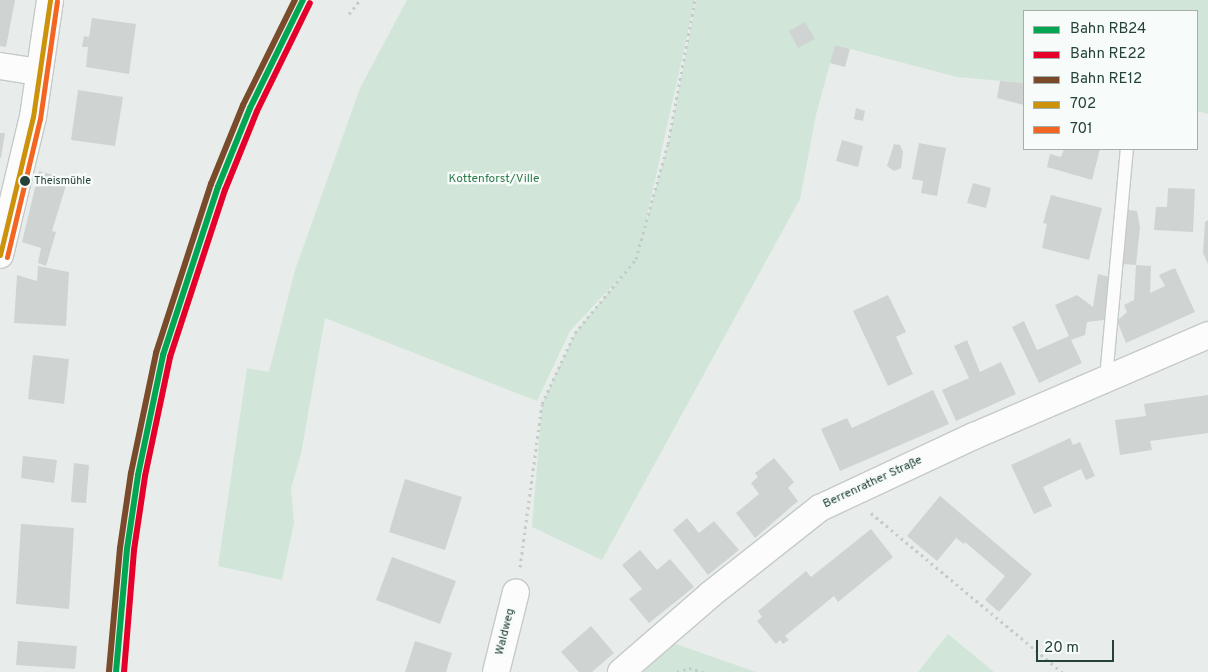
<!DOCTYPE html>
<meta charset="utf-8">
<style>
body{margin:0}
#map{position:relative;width:1208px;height:672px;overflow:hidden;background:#e8edeb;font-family:Overpass,sans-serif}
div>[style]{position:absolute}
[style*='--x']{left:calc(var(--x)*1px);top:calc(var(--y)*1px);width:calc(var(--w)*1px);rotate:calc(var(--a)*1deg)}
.green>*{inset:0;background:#d1e6d8}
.building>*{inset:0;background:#cfd4d2}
.path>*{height:3px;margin-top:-1.5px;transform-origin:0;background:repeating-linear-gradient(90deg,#c3ccca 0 2.5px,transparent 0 6.5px)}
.roads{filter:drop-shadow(1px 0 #c5cac8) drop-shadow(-1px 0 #c5cac8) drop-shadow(0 1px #c5cac8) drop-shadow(0 -1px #c5cac8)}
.lane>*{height:12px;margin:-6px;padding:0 6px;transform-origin:6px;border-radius:6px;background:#fcfcfc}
.street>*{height:26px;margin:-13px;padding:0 13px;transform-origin:13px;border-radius:13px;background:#fcfcfc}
.bus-1>*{height:5px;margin:-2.5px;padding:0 2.5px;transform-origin:2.5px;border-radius:2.5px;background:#cd920c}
.bus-2>*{height:5px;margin:-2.5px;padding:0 2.5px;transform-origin:2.5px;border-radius:2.5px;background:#f26522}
.rail-1>*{height:6px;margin:-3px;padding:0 3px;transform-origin:3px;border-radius:3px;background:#00a651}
.rail-2>*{height:6px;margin:-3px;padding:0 3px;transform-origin:3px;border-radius:3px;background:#e4002b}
.rail-3>*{height:6px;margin:-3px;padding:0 3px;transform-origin:3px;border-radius:3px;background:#7a4b2a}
.dots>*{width:14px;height:14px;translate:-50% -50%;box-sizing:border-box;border:2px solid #f7fbf9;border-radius:50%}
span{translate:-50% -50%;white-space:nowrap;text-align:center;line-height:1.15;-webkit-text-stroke:4.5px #f7fbf9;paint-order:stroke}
.bus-label{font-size:11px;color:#24423a}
.left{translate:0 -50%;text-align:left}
.park-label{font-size:12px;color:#2d7a4b}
.street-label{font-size:12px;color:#24423a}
.legend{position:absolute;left:1023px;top:10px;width:175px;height:140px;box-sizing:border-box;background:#f7fbf9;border:1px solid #a3b1ad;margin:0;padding:6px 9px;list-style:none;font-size:15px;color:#24423a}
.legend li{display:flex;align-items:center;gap:10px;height:25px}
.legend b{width:25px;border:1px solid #a3b1ad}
.scale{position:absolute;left:1036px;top:640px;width:78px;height:22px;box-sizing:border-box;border:2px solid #24423a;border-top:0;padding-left:6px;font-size:15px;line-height:18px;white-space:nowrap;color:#24423a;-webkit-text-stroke:4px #f7fbf9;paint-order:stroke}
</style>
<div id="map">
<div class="green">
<div style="clip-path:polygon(407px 0,695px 0,644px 230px,669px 141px,696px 0,1208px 0,1208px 114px,1197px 111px,1197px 11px,1024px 11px,1024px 83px,957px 77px,835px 45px,816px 115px,800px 199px,602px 560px,532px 527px,542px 404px,575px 333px,627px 270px,570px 331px,537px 401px,325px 318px,301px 454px,291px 488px,294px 523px,282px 580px,218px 566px,247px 368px,269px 372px,295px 270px,360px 88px)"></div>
<div style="clip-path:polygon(948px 634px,994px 672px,918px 672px)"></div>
<div style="clip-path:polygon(673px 643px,756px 672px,643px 672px)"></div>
</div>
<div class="building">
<div style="clip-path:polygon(0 0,15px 0,6px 47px,0 46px)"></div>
<div style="clip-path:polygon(92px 18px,136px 24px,129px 74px,86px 67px,88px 47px,82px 47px,83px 41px,84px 36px,89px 37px)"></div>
<div style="clip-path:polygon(805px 22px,815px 39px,798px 48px,789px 31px)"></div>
<div style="clip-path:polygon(835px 45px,850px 49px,845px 67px,830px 63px)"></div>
<div style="clip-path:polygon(1000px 81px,1024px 83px,1024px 105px,997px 98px)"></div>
<div style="clip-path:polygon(78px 90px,123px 97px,115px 146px,71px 140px)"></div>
<div style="clip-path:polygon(856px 108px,865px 111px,863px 121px,854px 119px)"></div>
<div style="clip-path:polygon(0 133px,5px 133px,1px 158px,0 158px)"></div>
<div style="clip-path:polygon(842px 140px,863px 146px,858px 167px,836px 161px)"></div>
<div style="clip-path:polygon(919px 143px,946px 148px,937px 196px,921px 193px,923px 181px,912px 179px)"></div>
<div style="clip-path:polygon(894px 144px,900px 145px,903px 152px,901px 168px,894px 171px,887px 166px)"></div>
<div style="clip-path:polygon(1064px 149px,1100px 149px,1092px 180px,1047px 167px,1050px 154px,1061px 157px)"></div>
<div style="clip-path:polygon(39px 171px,68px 179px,52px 231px,56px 232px,46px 266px,38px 263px,41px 248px,22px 242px)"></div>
<div style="clip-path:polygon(973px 183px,991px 188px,986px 208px,967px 203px)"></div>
<div style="clip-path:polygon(1168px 188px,1195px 189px,1193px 232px,1154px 230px,1156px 207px,1167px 207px)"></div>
<div style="clip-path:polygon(1051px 195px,1102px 208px,1089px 260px,1042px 248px,1047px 224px,1043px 223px)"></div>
<div style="clip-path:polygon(1128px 210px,1137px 211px,1140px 227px,1136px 265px,1123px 264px)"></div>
<div style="clip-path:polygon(1208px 220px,1208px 264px,1203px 253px,1205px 222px)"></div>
<div style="clip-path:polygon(1136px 265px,1151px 266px,1150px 293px,1165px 286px,1159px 275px,1175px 268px,1195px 312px,1126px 343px,1117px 321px,1127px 312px,1124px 305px,1134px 300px)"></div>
<div style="clip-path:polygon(38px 266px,69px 272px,66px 326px,14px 323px,17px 275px,37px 281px)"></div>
<div style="clip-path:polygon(1098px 274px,1109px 277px,1104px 320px,1087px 322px,1085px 335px,1071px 340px,1082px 363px,1039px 383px,1012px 327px,1024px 321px,1037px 350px,1069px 336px,1055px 305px,1077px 295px,1093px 307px)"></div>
<div style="clip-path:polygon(888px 295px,906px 332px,896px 337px,913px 374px,888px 386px,853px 311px)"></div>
<div style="clip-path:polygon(967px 340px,980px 372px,1001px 362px,1016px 394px,956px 421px,942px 390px,969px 378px,954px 346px)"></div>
<div style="clip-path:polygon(33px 355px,69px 359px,64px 404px,28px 399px)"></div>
<div style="clip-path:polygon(933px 390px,949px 424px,840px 471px,821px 429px,847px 418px,852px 428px)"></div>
<div style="clip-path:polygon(1208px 395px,1208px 433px,1150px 441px,1152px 450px,1120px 455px,1115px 420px,1146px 416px,1144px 404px)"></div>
<div style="clip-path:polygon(1070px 438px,1073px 445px,1080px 442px,1095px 476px,1086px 480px,1081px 469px,1043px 487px,1052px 506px,1034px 514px,1011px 465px)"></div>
<div style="clip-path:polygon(23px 456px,57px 460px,54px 483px,21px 478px)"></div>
<div style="clip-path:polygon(774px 458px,794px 482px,788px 488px,798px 501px,755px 538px,736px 513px,759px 494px,751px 483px,758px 477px,755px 473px)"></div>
<div style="clip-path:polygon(74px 463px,89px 465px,86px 503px,71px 502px)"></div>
<div style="clip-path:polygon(405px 479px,462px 497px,445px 550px,389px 532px)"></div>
<div style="clip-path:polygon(940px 496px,1032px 574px,999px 612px,985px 600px,1005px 576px,965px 542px,964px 544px,956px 538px,937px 561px,907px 536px)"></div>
<div style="clip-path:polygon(687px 518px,699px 533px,714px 521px,739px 550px,708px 575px,673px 530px)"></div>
<div style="clip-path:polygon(21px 524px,74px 528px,69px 609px,16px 604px)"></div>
<div style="clip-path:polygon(871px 529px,893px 557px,838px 602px,834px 596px,785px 636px,789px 640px,783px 644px,780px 640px,776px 644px,757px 621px,762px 617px,758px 611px,806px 571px,811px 577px)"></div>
<div style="clip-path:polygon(640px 550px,657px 570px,670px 559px,694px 587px,649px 623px,629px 599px,642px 589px,622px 565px)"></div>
<div style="clip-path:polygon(392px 557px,456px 581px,440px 624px,376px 600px)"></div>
<div style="clip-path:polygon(591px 626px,614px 653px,592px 672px,579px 672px,561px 652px)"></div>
<div style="clip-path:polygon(18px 641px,77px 646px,75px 669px,16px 665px)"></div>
<div style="clip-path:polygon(415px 641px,452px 653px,446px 672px,405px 672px)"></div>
</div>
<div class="path">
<div style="--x:349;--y:14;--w:18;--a:-52"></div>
<div style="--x:871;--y:513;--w:249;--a:39.8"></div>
<div style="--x:520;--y:567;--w:164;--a:-82.3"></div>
<div style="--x:542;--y:404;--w:78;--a:-65.1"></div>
<div style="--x:575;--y:333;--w:96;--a:-50.5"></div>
<div style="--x:636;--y:259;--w:119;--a:-74.5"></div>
<div style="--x:668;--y:144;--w:147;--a:-79.4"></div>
<div style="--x:677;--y:672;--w:13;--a:-18"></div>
<div style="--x:689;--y:668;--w:15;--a:16"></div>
</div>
<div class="roads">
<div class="lane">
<div style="--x:1106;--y:378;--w:230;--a:-84.8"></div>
</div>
<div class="street">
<div style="--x:0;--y:66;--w:38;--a:9"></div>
<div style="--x:0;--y:255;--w:142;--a:-76.6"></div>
<div style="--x:33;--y:117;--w:118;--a:-81.7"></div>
<div style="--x:496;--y:672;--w:82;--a:-76"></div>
<div style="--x:621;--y:672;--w:119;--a:-40.9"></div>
<div style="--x:711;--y:594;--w:139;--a:-38.3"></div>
<div style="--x:820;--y:508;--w:170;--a:-25.1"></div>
<div style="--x:974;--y:436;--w:255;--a:-23.3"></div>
</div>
</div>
<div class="bus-1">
<div style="--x:0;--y:255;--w:142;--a:-76.6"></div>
<div style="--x:33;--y:117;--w:118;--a:-81.7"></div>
</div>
<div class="bus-2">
<div style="--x:7;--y:257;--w:142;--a:-76.6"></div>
<div style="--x:40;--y:119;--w:119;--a:-81.8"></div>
</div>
<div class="rail-1">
<div style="--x:116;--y:672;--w:123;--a:-84.9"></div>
<div style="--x:127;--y:549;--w:75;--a:-81.5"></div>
<div style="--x:138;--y:475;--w:123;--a:-78.2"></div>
<div style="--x:163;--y:355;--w:177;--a:-71.9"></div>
<div style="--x:218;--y:187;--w:85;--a:-67.9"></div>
<div style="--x:250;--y:108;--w:120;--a:-63.9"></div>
</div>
<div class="rail-2">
<div style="--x:124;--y:672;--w:122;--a:-85.3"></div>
<div style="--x:134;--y:550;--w:75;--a:-81.5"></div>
<div style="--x:145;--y:476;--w:122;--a:-78.1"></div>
<div style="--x:170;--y:357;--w:176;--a:-71.8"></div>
<div style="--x:225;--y:190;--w:85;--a:-67.9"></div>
<div style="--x:257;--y:111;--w:120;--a:-63.9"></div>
</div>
<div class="rail-3">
<div style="--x:109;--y:671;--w:123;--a:-84.9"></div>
<div style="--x:120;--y:548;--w:76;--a:-81.7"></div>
<div style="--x:131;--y:473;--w:123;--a:-78.2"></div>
<div style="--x:156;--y:353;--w:178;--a:-72"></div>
<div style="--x:211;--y:184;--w:85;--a:-67.9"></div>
<div style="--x:243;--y:105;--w:117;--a:-63.7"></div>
</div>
<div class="dots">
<div style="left:25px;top:181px;background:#24423a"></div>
</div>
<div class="bus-label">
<span class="left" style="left:34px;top:181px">Theismühle</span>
</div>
<div class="park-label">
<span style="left:494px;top:180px">Kottenforst/Ville</span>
</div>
<div class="street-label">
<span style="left:873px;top:483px;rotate:-25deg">Berrenrather Straße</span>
<span style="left:506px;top:632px;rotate:-76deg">Waldweg</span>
</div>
<ul class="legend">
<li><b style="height:6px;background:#00a651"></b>Bahn RB24</li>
<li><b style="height:6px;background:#e4002b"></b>Bahn RE22</li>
<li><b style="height:6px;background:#7a4b2a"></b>Bahn RE12</li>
<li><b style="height:6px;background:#cd920c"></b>702</li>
<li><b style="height:6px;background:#f26522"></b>701</li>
</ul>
<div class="scale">20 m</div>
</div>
